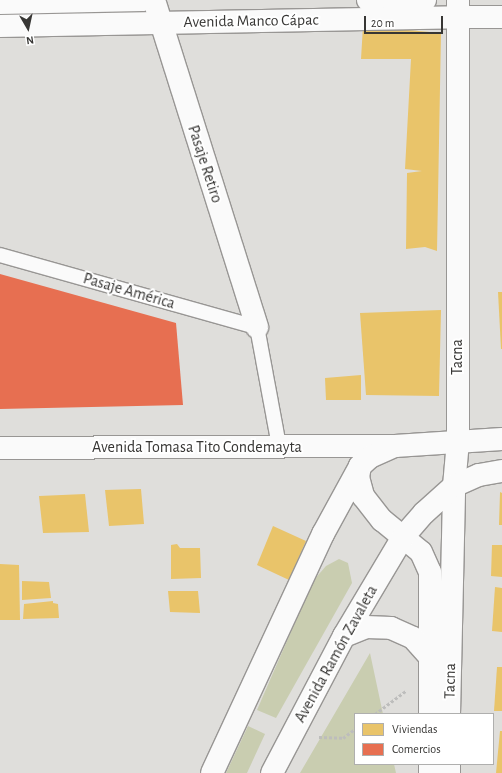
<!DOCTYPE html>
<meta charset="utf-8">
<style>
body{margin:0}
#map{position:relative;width:502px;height:773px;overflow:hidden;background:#dfdedb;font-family:"Alegreya Sans",sans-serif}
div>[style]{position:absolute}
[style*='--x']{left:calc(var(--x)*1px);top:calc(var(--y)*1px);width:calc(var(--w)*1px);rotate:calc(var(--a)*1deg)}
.green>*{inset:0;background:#c9cdb0}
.homes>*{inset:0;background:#e9c46a}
.shops>*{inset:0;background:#e76f51}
.path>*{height:2.5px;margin-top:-1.25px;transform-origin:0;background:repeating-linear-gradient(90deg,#bdbdbc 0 3px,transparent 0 5px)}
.roads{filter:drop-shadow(1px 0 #989694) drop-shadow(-1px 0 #989694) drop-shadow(0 1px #989694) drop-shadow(0 -1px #989694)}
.lane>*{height:14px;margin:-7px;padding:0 7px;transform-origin:7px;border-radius:7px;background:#fafafa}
.street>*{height:22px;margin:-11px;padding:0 11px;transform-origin:11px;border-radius:11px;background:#fafafa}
.secondary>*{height:22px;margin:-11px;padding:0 11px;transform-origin:11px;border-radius:11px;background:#fafafa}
span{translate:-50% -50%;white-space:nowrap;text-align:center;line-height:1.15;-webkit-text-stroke:4px #fff;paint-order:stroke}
.street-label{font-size:16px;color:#373634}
.legend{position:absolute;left:354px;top:713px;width:140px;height:52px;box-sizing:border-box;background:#fff;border:1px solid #afafae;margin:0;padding:5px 7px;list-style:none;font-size:12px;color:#373634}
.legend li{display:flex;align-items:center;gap:8px;height:20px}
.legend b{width:20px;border:1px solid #afafae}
.north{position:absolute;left:8px;top:8px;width:40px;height:40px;-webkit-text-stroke:3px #fff;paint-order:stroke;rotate:171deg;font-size:11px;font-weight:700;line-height:16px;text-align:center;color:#373634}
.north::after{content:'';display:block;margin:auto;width:14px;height:18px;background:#373634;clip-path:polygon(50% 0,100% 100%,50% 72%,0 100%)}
.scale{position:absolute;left:364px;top:16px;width:79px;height:18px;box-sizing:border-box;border:2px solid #373634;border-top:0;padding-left:5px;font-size:12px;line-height:14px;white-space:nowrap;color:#373634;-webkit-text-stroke:3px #fff;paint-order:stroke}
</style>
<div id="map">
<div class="green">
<div style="clip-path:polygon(339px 559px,348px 563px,352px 583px,276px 718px,257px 710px,313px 581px,326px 566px)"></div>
<div style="clip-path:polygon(370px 653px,383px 714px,355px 714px,355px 764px,394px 764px,396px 773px,300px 773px)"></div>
<div style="clip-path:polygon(248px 726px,265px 734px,247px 773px,226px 773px)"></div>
</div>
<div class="homes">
<div style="clip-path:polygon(363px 26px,441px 33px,437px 251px,425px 247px,406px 249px,407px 173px,422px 171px,405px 169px,411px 59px,361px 59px)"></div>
<div style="clip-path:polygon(498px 292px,502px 292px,502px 349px,501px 349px)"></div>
<div style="clip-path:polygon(441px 310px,439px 396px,366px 395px,360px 313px)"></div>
<div style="clip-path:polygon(361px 375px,361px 400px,326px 400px,325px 378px)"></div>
<div style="clip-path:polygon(141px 489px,144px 524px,109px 526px,105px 490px)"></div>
<div style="clip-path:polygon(500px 492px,502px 493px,502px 525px,499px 525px)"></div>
<div style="clip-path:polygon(85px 494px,89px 532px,43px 533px,39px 496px)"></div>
<div style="clip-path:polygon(273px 526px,306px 541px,289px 580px,257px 565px)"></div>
<div style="clip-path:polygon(177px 544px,180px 548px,200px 548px,201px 578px,171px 579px,171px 545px)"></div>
<div style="clip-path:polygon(492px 545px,502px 545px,502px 577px,491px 576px)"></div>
<div style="clip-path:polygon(0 564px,19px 565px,20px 620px,0 620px)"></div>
<div style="clip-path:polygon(22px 581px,49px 582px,51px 598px,22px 600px)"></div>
<div style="clip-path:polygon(495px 587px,502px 588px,502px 632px,492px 631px)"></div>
<div style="clip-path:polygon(168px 591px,198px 591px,200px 613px,170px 612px)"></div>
<div style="clip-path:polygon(53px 601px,53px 603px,58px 604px,59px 618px,23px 619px,24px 604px)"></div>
<div style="clip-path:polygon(497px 667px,502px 667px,502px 711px,494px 711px)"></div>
<div style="clip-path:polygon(500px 731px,502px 731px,502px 773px,496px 773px)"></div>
</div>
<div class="shops">
<div style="clip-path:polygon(0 274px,176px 323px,183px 405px,0 409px)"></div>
</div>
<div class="path">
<div style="--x:375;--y:714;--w:38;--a:-37"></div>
<div style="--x:319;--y:737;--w:24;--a:2"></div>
<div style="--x:343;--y:738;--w:15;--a:-37"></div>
</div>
<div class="roads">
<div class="lane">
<div style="--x:0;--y:255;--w:267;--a:15.7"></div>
<div style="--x:257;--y:327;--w:121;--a:79.5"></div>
</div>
<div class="street">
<div style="--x:154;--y:0;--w:343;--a:72.5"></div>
<div style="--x:458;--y:17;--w:44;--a:0"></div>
<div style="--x:0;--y:448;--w:395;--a:-0.3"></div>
<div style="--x:360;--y:466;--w:11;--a:100"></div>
<div style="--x:358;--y:477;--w:20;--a:75"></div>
<div style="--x:363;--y:496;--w:31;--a:52"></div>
<div style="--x:382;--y:520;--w:50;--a:39.4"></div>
<div style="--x:421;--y:552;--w:22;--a:66"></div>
<div style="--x:430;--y:572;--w:142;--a:90"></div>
<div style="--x:449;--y:714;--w:228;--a:-88.7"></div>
<div style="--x:430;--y:764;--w:9;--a:90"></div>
<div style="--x:449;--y:773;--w:9;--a:-90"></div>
</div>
<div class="secondary">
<div style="--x:368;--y:0;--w:57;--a:0"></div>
<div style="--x:0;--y:3;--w:142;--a:-1.2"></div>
<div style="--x:0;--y:26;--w:458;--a:-1.1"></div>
<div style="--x:454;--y:486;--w:45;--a:-84.9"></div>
<div style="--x:458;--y:441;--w:441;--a:-90"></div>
<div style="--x:344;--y:636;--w:24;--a:-22"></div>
<div style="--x:366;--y:627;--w:25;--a:2"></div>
<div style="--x:391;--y:628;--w:24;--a:24"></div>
<div style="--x:413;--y:638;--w:24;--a:48"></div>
<div style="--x:212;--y:773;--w:264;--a:-65.1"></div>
<div style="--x:323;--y:534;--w:77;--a:-61.4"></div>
<div style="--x:360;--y:466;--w:13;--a:-42"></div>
<div style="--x:370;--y:457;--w:27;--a:-24"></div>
<div style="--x:395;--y:446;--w:107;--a:-3.7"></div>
<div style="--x:272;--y:773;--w:155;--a:-62.3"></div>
<div style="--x:344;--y:636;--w:115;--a:-59.2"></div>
<div style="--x:403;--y:537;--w:32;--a:-49"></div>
<div style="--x:424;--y:513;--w:40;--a:-42"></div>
<div style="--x:454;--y:486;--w:27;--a:-24"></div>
<div style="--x:479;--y:475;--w:23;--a:-10"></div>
</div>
</div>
<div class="street-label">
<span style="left:251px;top:21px;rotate:-1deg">Avenida Manco Cápac</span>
<span style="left:205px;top:164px;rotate:72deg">Pasaje Retiro</span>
<span style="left:129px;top:291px;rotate:16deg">Pasaje América</span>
<span style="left:457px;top:357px;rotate:-90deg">Tacna</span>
<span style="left:197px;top:447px">Avenida Tomasa Tito Condemayta</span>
<span style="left:336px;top:654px;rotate:-61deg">Avenida Ramón Zavaleta</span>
<span style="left:450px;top:681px;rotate:-89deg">Tacna</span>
</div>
<ul class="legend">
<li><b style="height:11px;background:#e9c46a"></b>Viviendas</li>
<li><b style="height:11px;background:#e76f51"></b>Comercios</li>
</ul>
<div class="north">N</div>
<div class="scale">20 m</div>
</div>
